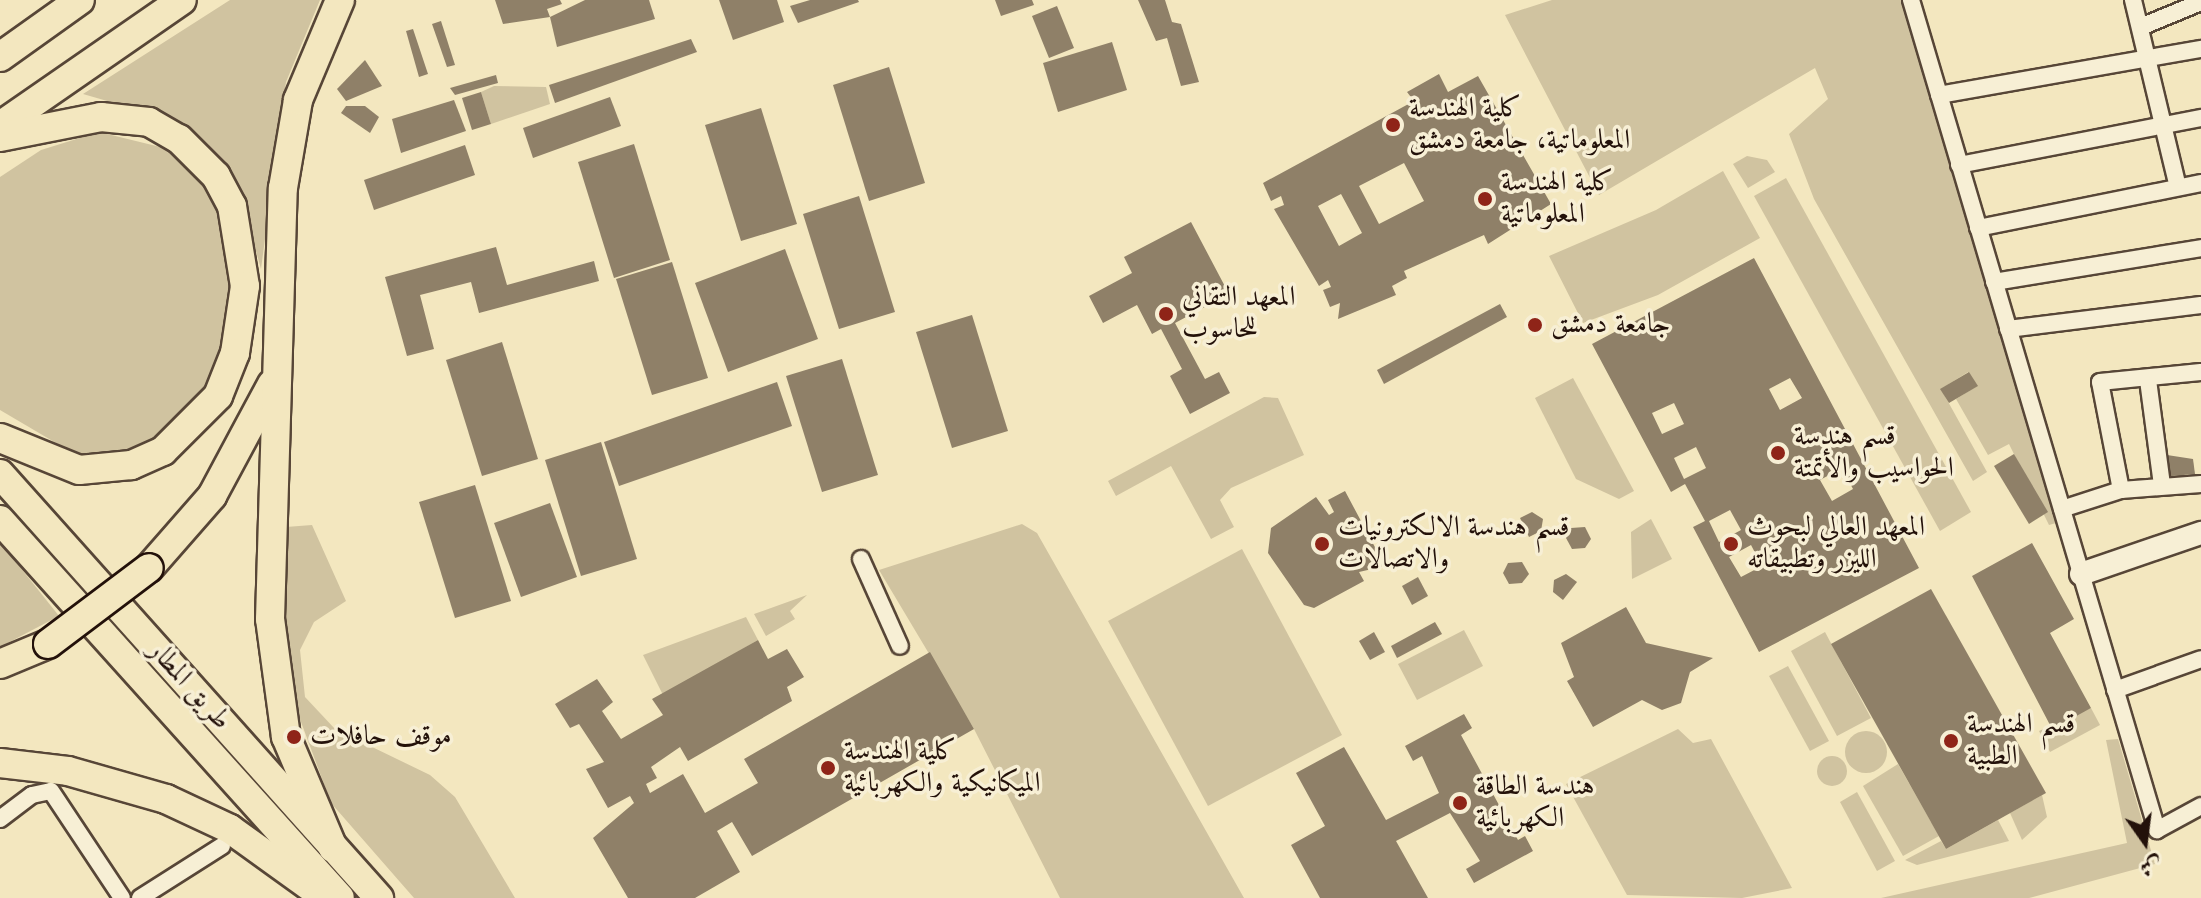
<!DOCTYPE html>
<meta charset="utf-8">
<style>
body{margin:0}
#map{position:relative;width:2201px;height:898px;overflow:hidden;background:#f3e7bf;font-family:"Old Standard TT",Amiri,serif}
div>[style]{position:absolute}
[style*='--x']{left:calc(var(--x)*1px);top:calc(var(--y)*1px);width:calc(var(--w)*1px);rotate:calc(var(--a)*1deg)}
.green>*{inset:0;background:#d0c3a0}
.round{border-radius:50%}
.building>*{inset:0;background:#8f8068}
.roads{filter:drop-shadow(2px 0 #574637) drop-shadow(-2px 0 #574637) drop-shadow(0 2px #574637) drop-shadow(0 -2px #574637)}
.street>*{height:16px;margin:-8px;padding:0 8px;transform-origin:8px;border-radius:8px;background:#f7efd5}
.secondary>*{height:22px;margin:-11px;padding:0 11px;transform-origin:11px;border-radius:11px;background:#f7efd5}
.highway>*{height:28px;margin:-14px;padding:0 14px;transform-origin:14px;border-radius:14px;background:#f3e7bf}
.bridges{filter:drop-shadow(2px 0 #23110a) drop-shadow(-2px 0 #23110a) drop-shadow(0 2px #23110a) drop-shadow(0 -2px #23110a)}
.highway-bridge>*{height:28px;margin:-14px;padding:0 14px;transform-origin:14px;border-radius:14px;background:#f3e7bf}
.dots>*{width:22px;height:22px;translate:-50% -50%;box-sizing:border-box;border:4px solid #f7efd5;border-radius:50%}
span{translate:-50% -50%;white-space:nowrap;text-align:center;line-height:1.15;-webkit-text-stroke:7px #f7efd5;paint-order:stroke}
.poi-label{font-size:28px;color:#23110a}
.left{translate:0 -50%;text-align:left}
.street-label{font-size:28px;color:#23110a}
.north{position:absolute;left:2105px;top:802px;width:80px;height:80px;-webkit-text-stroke:6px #f7efd5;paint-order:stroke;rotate:166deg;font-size:22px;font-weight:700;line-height:32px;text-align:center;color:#23110a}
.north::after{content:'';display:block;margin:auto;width:28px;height:36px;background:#23110a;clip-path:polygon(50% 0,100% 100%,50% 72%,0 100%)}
</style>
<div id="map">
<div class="green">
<div style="clip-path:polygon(230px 0,320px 0,286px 82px,261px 269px,237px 183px,215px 154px,159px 116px,83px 94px)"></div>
<div style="clip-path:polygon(1552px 0,1904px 0,2056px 523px,2049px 525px,2009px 444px,1988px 455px,1956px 399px,1977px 386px,1968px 372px,1941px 389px,1987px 472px,1973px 481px,1814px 199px,1789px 134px,1828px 99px,1815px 68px,1599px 195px,1505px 15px)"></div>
<div style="clip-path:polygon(494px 86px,546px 87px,550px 104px,491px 124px,481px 92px)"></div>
<div style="clip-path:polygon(99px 132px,185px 153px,224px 207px,232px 315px,205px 406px,134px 457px,73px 453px,0 410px,0 177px,41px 150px)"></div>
<div style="clip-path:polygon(1747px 156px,1767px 160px,1775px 172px,1748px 188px,1733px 164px)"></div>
<div style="clip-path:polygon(1723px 171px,1760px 238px,1658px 295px,1583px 323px,1549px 256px,1656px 210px)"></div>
<div style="clip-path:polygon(1786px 178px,1971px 512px,1940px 531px,1754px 196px)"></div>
<div style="clip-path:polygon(1573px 378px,1634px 491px,1619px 499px,1576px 479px,1535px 398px)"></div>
<div style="clip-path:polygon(1264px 397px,1278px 398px,1304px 455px,1231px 488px,1220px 500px,1234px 527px,1211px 539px,1171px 466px,1116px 496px,1108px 481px)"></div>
<div style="clip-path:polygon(1651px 519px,1672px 559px,1632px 579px,1631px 532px)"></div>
<div style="clip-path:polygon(1022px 524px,1037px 533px,1244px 898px,1060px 898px,974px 729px,879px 570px)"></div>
<div style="clip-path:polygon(312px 525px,346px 601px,314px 622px,300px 650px,305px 697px,335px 729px,430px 775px,455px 797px,515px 898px,414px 898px,331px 803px,294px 703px,284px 640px,286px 527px)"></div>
<div style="clip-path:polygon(0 542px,59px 616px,0 647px)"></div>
<div style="clip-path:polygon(1242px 549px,1342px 735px,1208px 806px,1108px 621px)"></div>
<div style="clip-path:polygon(807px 595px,790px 611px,795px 619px,766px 636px,754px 614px)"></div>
<div style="clip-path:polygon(746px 617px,758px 640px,663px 695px,643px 655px)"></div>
<div style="clip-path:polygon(1464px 630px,1483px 666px,1417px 700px,1398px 664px)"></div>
<div style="clip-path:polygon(1825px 632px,1871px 718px,1837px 736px,1791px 651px)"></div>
<div style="clip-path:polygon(1788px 666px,1829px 741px,1810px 751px,1769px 676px)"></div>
<div style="clip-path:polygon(2091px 708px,2100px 725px,2050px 752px,2039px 731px)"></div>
<div style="clip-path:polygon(1678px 729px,1693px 743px,1711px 739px,1792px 888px,1742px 898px,1627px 895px,1566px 784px)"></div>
<div class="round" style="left:1845px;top:731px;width:42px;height:42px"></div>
<div style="clip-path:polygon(2118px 739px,2155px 864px,2029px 898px,1881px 898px,2127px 843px,2106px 740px)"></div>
<div class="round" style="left:1817px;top:756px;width:30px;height:30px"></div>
<div style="clip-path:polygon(1898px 764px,1939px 836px,1903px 856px,1863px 786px)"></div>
<div style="clip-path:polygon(1857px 792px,1895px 861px,1877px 871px,1840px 802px)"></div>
<div style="clip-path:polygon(2042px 795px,2047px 817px,2022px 840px,2010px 813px)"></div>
<div style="clip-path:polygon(1998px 820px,2009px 841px,1917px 865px,1905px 860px,1941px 841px,1946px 849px)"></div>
</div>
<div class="building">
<div style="clip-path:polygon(495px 0,560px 0,562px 4px,547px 9px,550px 17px,503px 24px)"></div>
<div style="clip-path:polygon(585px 0,649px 0,655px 19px,557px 47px,550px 17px)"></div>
<div style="clip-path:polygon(719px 0,777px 0,784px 22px,733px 40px)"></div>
<div style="clip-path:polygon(810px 0,858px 0,859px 2px,798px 23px,790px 6px)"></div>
<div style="clip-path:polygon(995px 0,1032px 0,1034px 5px,1001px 16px)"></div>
<div style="clip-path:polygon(1138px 0,1165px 0,1172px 22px,1181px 24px,1199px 82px,1181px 86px,1167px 38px,1156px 41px)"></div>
<div style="clip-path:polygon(1057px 6px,1074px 48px,1049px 58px,1032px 16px)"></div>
<div style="clip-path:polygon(441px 21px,455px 65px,447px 67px,432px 24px)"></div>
<div style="clip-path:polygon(413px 29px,428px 74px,419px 77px,406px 31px)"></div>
<div style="clip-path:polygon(691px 39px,697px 52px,555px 103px,549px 85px)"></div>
<div style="clip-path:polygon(1112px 42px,1127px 90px,1058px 112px,1043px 63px)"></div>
<div style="clip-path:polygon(365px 60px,382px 86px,346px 101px,337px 89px)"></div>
<div style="clip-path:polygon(889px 67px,925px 183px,869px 201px,833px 85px)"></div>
<div style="clip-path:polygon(evenodd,1439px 74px,1448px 92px,1478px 76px,1551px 204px,1488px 244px,1484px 235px,1404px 271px,1407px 278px,1392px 286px,1396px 295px,1338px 319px,1340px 303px,1330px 307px,1323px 290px,1331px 287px,1328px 280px,1319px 286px,1274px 209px,1284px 205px,1281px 196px,1271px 201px,1263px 183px,1414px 101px,1407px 92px,1439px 74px,1404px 163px,1424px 201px,1379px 224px,1359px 186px,1404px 163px,1439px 74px,1341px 194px,1362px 233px,1339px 246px,1318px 206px,1341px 194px)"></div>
<div style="clip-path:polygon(496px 75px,498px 83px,455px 95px,450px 88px)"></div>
<div style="clip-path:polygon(481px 92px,491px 124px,472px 130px,462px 98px)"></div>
<div style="clip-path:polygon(610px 97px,621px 126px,533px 158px,523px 128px)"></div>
<div style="clip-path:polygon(454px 100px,466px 131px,401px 153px,392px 119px)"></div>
<div style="clip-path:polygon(346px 106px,365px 106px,379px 117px,370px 133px,341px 113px)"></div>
<div style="clip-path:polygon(761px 108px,797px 224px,741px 241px,705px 125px)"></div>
<div style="clip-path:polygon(634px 144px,670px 260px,614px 278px,578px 162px)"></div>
<div style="clip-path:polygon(465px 145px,475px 175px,374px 210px,364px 180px)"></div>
<div style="clip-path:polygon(859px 196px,895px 312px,839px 329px,803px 214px)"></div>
<div style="clip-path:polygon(1191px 222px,1229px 294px,1175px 323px,1205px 379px,1219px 372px,1230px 393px,1190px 414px,1170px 376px,1182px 369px,1161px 329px,1152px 334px,1137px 305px,1103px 323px,1089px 296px,1132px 273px,1124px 257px)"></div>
<div style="clip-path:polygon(496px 247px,507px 285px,594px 261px,599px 281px,479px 313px,471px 282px,420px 295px,434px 349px,407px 356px,385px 277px)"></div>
<div style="clip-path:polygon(785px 249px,818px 339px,728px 372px,695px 283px)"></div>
<div style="clip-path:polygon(evenodd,1754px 258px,1919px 568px,1759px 652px,1693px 527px,1705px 521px,1685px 484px,1671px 492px,1592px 344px,1754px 258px,1790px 378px,1802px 398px,1780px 410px,1769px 389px,1790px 378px,1754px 258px,1674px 403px,1684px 424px,1662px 434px,1652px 413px,1674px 403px,1754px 258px,1696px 447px,1706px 468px,1684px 479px,1674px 458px,1696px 447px,1754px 258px,1842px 468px,1853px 489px,1832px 501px,1820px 480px,1842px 468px,1754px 258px,1730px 510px,1741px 530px,1719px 542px,1709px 521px,1730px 510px,1754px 258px,1751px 545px,1762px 566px,1741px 577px,1729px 557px,1751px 545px)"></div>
<div style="clip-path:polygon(672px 262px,708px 378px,652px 395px,616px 279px)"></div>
<div style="clip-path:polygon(1500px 304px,1507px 317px,1384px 384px,1377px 370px)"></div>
<div style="clip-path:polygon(972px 315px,1008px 431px,952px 448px,916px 332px)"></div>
<div style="clip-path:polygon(502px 342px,538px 459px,482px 476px,446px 360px)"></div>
<div style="clip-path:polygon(842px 359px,878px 475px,822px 492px,786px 376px)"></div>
<div style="clip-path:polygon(1969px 372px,1978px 386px,1949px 403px,1940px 389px)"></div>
<div style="clip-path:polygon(777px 382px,792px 426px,619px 486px,604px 442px)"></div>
<div style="clip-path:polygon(601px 442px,637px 559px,581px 576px,545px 460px)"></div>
<div style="clip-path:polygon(2014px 454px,2048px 512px,2029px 524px,1994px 466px)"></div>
<div style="clip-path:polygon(2167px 455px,2193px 459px,2195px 474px,2161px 477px,2158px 456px)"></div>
<div style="clip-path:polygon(475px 485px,511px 601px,455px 618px,419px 502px)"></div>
<div style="clip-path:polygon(1345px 491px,1385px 566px,1359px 572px,1364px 581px,1314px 608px,1304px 605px,1268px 553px,1271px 528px,1316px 497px,1329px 515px,1334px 512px,1328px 500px)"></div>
<div style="clip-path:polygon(550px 503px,577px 577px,521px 597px,494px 523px)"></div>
<div style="clip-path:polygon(1532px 512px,1543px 519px,1541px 531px,1529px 537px,1520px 518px)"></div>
<div style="clip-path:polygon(1585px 527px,1591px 539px,1585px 548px,1572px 549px,1566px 538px,1571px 528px)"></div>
<div style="clip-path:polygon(2032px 543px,2074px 619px,2050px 633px,2091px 708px,2060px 725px,2050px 725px,1972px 576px)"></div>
<div style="clip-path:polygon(1522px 562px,1529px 574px,1522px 583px,1509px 584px,1503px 573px,1508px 563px)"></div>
<div style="clip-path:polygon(1566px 574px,1577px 582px,1563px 600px,1553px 592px,1554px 580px)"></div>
<div style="clip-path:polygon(1418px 577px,1428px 596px,1412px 605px,1402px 586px)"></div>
<div style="clip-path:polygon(1931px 589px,2046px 793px,1946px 849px,1831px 644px)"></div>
<div style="clip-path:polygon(1626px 607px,1646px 643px,1713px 658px,1690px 672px,1681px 703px,1662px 710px,1642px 700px,1593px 727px,1567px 681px,1574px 677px,1561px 643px)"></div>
<div style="clip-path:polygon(1435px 622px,1442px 634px,1397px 658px,1391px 646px)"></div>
<div style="clip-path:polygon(1374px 632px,1385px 652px,1370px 660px,1359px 641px)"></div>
<div style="clip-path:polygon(758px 640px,768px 659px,787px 649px,804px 677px,787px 687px,792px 701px,688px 761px,680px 747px,651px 767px,657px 778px,646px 784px,650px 793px,683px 774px,705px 813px,758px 783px,744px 759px,930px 652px,974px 729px,752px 856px,732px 822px,717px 831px,740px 872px,695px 898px,628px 898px,593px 838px,634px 803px,630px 796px,608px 808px,586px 769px,604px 762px,579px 724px,570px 728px,555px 704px,597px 679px,613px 702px,602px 711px,621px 739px,663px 715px,652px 699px)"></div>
<div style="clip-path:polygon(1464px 714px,1472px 728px,1461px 735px,1518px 840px,1525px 836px,1533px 851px,1474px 883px,1466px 869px,1480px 861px,1450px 813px,1396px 841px,1428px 898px,1320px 898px,1291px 845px,1325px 826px,1296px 773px,1344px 747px,1386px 820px,1439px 793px,1422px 756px,1413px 761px,1405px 746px)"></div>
</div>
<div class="roads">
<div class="street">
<div style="--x:1911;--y:0;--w:866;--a:73.49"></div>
<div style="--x:2157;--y:830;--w:50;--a:-28.6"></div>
<div style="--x:2133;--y:0;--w:192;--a:76.5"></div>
<div style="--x:2143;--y:26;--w:63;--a:-22.5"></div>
<div style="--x:1939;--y:95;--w:266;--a:-10"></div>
<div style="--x:1959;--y:165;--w:247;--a:-11"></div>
<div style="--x:1978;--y:228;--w:227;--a:-11.4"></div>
<div style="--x:1994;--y:282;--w:210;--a:-9.3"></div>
<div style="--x:2008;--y:329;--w:194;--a:-7.1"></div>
<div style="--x:2148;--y:380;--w:106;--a:82.4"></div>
<div style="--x:2121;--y:490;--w:110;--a:-101"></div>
<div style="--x:2100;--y:382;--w:101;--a:-5.7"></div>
<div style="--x:2062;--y:509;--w:62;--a:-17.9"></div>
<div style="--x:2121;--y:490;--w:80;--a:-4.3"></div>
<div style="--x:861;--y:559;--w:95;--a:65.9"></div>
<div style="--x:2115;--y:690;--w:91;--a:-19.8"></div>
<div style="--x:0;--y:819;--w:40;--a:-37"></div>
<div style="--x:32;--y:795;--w:19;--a:-12"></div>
<div style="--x:51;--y:791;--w:128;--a:56.4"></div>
<div style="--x:140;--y:898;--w:97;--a:-32.4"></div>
</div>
<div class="secondary">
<div style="--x:2081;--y:574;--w:127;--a:-18.9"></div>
</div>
<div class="highway">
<div style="--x:0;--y:57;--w:98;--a:-35.5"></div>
<div style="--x:0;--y:126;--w:221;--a:-34.7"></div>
<div style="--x:0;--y:137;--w:103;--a:-11.2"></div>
<div style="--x:101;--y:117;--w:48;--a:5.9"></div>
<div style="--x:149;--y:122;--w:34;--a:30"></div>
<div style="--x:179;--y:139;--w:52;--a:45"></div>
<div style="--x:216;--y:176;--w:34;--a:62"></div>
<div style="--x:232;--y:206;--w:81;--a:80.8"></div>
<div style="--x:245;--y:286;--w:68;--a:98.5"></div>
<div style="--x:235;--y:353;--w:46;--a:111.6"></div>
<div style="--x:218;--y:396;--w:78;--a:135"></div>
<div style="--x:163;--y:451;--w:35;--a:156"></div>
<div style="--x:131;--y:465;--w:52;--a:174.5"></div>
<div style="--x:79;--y:470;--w:85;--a:-157.9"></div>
<div style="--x:0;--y:474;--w:569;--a:48.21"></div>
<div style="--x:0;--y:520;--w:508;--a:48.03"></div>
<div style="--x:149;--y:568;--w:96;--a:-48.8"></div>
<div style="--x:212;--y:496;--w:127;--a:-61.8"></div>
<div style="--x:0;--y:664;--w:52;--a:-22.6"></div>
<div style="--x:0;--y:763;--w:68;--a:6.7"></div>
<div style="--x:68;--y:771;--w:102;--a:15.9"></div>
<div style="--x:166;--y:799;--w:71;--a:25.1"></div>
<div style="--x:230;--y:829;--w:118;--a:35.7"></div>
<div style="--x:333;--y:848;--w:121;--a:-112.9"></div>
<div style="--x:286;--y:737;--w:119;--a:-97.7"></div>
<div style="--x:270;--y:619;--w:431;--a:-88.3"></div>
<div style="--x:283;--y:188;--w:89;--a:-80.3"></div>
<div style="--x:298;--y:100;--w:108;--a:-67.2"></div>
</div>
</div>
<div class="bridges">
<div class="highway-bridge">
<div style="--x:48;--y:644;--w:126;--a:-37"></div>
</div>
</div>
<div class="dots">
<div style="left:1393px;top:125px;background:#8f2418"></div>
<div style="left:1485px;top:199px;background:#8f2418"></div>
<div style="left:1166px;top:314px;background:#8f2418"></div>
<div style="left:1535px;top:325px;background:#8f2418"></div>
<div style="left:1778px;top:453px;background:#8f2418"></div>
<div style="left:1322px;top:544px;background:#8f2418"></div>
<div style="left:1731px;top:544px;background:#8f2418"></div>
<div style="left:294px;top:737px;background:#8f2418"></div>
<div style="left:1951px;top:741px;background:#8f2418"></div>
<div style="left:828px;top:768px;background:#8f2418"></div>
<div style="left:1460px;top:803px;background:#8f2418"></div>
</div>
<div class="poi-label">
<span class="left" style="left:1409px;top:125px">كلية الهندسة<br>المعلوماتية، جامعة دمشق</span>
<span class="left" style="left:1501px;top:199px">كلية الهندسة<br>المعلوماتية</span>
<span class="left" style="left:1182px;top:314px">المعهد التقاني<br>للحاسوب</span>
<span class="left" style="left:1551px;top:325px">جامعة دمشق</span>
<span class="left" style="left:1794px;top:453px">قسم هندسة<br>الحواسيب والأتمتة</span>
<span class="left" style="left:1338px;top:544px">قسم هندسة الالكترونيات<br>والاتصالات</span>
<span class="left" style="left:1747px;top:544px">المعهد العالي لبحوث<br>الليزر وتطبيقاته</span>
<span class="left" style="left:1967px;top:741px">قسم الهندسة<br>الطبية</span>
<span class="left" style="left:310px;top:737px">موقف حافلات</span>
<span class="left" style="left:844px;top:768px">كلية الهندسة<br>الميكانيكية والكهربائية</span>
<span class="left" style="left:1476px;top:803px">هندسة الطاقة<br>الكهربائية</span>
</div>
<div class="street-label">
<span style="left:189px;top:686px;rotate:48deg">طريق المطار</span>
</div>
<div class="north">ش</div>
</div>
